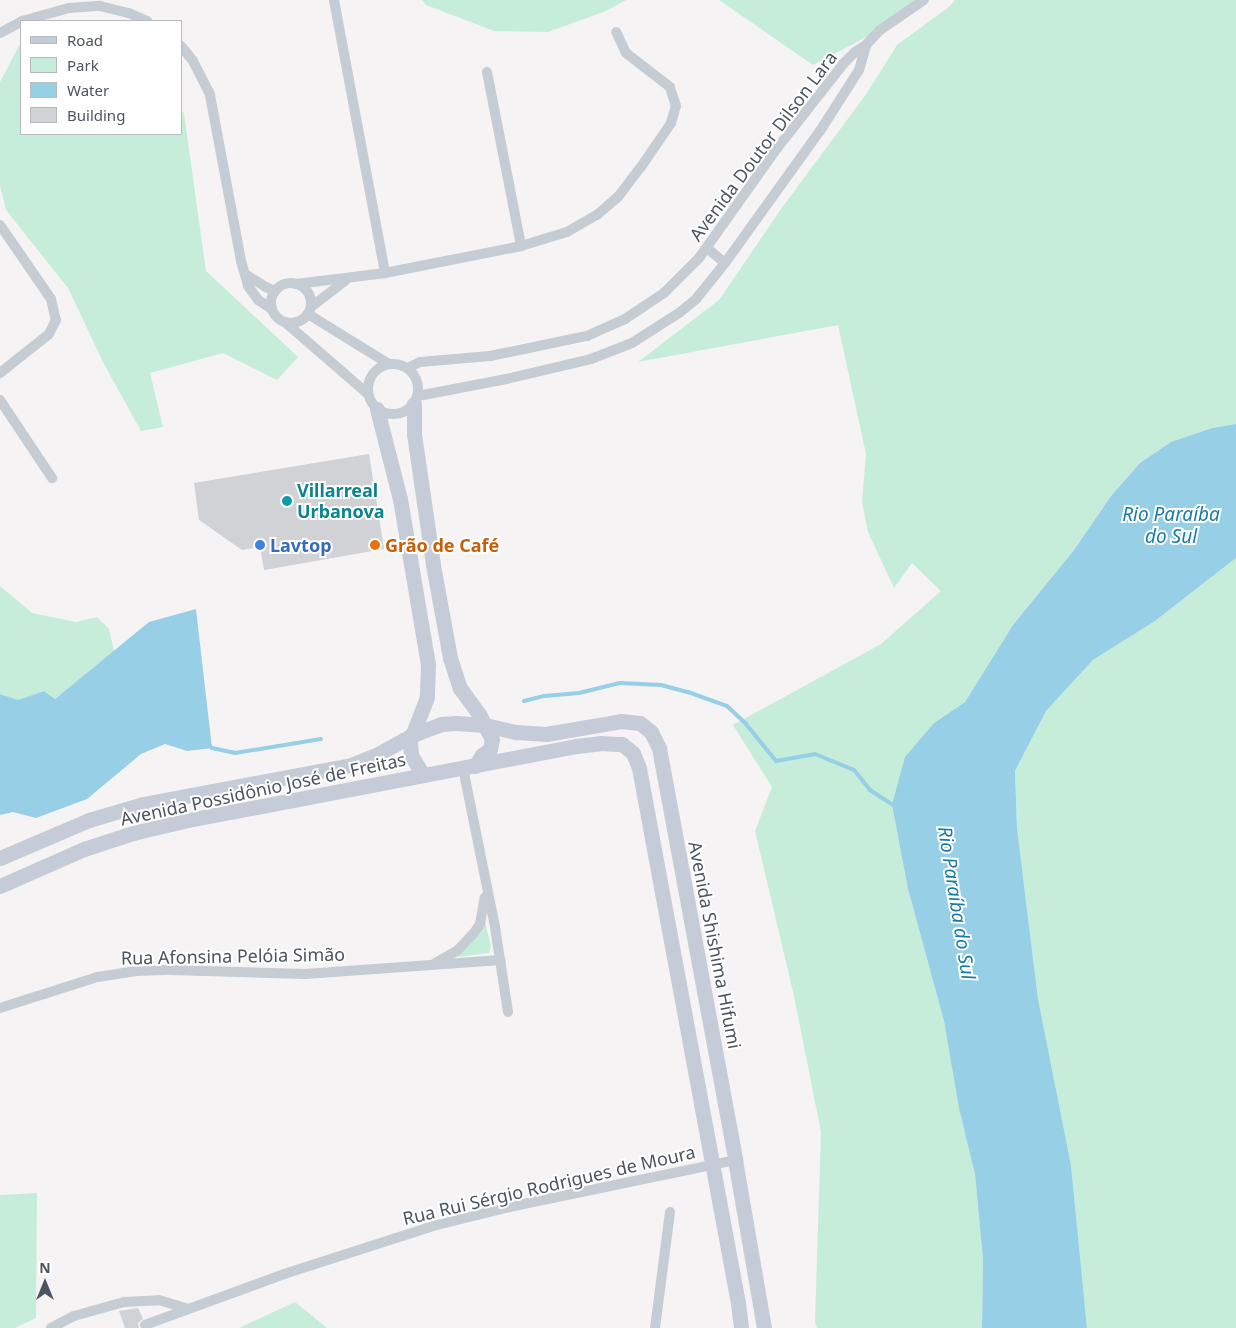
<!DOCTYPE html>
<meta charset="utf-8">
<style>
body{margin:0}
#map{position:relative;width:1236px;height:1328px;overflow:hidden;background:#f5f3f3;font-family:"Noto Sans",sans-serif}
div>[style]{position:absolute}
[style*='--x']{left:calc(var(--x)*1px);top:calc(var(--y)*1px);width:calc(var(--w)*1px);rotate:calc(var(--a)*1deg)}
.green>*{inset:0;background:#c6edd9}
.water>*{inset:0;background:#97cfe6}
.stream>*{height:4px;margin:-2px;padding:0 2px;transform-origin:2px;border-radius:2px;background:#97cfe6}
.building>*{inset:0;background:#d0d2d6}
.street>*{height:10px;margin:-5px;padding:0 5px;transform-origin:5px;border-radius:5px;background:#c5ccd3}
.street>.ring{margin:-5px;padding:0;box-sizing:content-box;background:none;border:10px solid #c5ccd3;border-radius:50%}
.secondary>*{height:15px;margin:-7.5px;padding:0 7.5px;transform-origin:7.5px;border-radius:7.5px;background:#c5ccd7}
.dots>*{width:14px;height:14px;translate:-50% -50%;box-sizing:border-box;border:2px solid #fff;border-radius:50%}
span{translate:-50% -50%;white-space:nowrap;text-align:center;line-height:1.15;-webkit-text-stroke:4px #fff;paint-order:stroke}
.street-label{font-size:18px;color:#4c545f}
.culture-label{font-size:18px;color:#0d838f;font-weight:700}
.left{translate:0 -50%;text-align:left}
.shop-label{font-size:18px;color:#366cbe;font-weight:700}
.food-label{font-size:18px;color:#c56008;font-weight:700}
.water-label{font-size:19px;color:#197ca5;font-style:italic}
.legend{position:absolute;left:20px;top:20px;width:162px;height:115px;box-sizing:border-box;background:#fff;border:1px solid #b7bbbf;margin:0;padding:6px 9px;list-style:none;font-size:15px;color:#4c545f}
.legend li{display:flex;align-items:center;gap:10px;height:25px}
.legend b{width:25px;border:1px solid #b7bbbf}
.north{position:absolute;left:20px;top:1258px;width:50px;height:50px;-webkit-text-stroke:4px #fff;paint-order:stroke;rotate:0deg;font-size:14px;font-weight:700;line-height:20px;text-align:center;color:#4c545f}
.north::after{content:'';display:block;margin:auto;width:18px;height:22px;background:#4c545f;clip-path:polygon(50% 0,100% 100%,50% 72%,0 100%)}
</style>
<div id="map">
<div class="green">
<div style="clip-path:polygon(422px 0,626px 0,606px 11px,548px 32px,494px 31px,426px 5px)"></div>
<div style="clip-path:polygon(719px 0,923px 0,880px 30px,813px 65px)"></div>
<div style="clip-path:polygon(955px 0,1236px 0,1236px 424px,1212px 428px,1171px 442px,1140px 463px,1111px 496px,1074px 550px,1013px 625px,965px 702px,934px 723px,892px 805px,908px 889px,944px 1021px,975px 1174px,983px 1260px,982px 1328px,817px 1328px,815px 1322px,821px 1132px,794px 996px,755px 831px,772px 787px,733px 725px,881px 644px,941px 591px,912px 563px,894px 588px,868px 532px,862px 502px,866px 454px,838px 325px,638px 362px,719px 300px,781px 209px,867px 93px,897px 45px,950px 6px)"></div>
<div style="clip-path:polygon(21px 42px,21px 134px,181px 134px,181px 109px,184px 114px,206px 271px,298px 357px,277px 380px,223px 353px,150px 373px,163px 427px,141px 431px,104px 364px,68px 288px,6px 210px,0 186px,0 82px)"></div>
<div style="clip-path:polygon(1236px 558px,1236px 1328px,1087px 1328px,1071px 1165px,1038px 999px,1017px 828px,1015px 771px,1046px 711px,1093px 660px,1155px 621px)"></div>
<div style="clip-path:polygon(0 586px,32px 613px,76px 622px,97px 617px,109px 629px,114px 651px,55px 699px,44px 691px,18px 700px,0 694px)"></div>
<div style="clip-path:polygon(485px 922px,491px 946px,489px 953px,458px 957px,457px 956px,480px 934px)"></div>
<div style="clip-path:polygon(37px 1193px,36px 1318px,15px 1328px,0 1328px,0 1195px)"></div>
<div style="clip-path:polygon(295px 1302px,327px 1328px,239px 1328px)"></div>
</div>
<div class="water">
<div style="clip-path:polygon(1236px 424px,1236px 558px,1155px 621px,1093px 660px,1046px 711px,1015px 771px,1017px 828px,1038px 999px,1071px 1165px,1087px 1328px,982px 1328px,983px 1260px,975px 1174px,959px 1108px,944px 1021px,908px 889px,892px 805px,905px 757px,934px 723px,965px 702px,1013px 625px,1074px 550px,1111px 496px,1140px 463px,1171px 442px,1212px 428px)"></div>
<div style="clip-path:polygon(196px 609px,212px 748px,187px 751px,165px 744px,141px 754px,87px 799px,36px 818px,13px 812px,0 815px,0 694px,18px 700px,44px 691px,55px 699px,149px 622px)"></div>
</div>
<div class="stream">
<div style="--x:524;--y:701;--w:21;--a:-14"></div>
<div style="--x:544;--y:696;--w:35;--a:-5"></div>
<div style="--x:579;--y:693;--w:42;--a:-13.7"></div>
<div style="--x:620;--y:683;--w:41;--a:2.8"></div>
<div style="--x:661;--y:685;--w:28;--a:15"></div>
<div style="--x:688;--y:692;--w:41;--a:19.7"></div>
<div style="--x:727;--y:706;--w:26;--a:43"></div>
<div style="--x:746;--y:724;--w:48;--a:51"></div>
<div style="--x:776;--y:761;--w:40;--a:-10"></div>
<div style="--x:815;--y:754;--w:42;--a:22.3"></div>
<div style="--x:854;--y:770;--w:26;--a:51"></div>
<div style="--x:870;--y:790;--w:30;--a:33"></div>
<div style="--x:209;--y:745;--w:4;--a:45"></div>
<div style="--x:212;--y:748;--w:24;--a:12"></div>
<div style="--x:235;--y:753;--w:87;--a:-9.2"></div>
</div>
<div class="building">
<div style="clip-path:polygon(369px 454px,384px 549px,264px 570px,260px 547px,242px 550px,199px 520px,194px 483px)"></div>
<div style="clip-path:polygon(138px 1308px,143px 1319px,138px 1323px,139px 1328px,125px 1328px,119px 1311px)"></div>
</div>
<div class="street">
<div style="--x:334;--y:0;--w:278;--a:79.4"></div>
<div style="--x:22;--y:21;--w:49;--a:-15.5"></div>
<div style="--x:69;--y:8;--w:31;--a:-4"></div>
<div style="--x:100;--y:6;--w:30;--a:14"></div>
<div style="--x:129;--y:13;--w:20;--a:24"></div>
<div style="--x:0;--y:33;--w:24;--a:-28"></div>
<div style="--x:181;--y:46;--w:19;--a:51"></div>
<div style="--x:193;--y:61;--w:38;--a:63"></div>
<div style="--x:210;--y:95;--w:169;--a:79.4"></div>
<div style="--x:241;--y:261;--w:26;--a:74"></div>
<div style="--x:248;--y:286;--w:17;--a:54"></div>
<div style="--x:258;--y:300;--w:17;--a:33"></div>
<div style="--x:487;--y:72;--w:177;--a:78.9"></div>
<div style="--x:0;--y:225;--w:90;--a:55.4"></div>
<div style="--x:51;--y:299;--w:22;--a:77"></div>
<div style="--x:56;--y:320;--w:16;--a:117"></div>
<div style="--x:49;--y:334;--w:63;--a:141.5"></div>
<div style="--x:707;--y:248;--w:23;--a:40"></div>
<div style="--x:245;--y:274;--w:25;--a:32"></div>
<div style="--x:266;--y:287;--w:10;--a:24"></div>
<div class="ring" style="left:271px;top:283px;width:30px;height:30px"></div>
<div style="--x:296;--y:284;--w:90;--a:-7"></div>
<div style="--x:385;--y:273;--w:139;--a:-11.2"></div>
<div style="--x:521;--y:246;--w:48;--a:-16.9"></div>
<div style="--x:567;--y:232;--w:34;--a:-30"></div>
<div style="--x:597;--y:215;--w:28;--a:-41"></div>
<div style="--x:618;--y:197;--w:38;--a:-53"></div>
<div style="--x:641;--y:167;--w:53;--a:-55.7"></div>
<div style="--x:671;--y:123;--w:18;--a:-74"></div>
<div style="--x:676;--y:106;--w:20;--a:-108"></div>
<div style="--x:670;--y:87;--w:56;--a:-142.3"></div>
<div style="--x:626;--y:53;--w:23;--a:-115"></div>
<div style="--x:311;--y:307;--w:44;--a:-37.6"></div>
<div style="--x:308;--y:314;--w:95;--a:31.7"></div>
<div style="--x:286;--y:323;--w:108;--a:40.9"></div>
<div class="ring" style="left:368px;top:364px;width:40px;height:40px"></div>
<div style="--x:408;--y:368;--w:13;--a:-27"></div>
<div style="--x:420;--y:362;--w:70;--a:-4.9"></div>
<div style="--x:490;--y:356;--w:99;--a:-11.7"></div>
<div style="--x:587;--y:336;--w:42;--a:-24.1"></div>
<div style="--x:625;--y:319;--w:47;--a:-33.7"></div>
<div style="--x:664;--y:293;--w:49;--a:-45"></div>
<div style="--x:699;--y:258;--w:131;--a:-54.6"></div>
<div style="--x:775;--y:151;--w:112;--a:-51.9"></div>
<div style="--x:844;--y:63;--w:16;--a:-45"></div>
<div style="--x:855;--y:52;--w:13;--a:-32"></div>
<div style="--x:866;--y:45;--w:21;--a:-47"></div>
<div style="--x:880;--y:30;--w:53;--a:-34.3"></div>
<div style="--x:418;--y:396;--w:90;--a:-10.9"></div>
<div style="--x:506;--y:379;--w:87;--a:-13.2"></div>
<div style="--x:591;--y:359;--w:44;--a:-21.3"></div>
<div style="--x:632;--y:343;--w:56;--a:-32.6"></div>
<div style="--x:679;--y:313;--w:22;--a:-39"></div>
<div style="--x:696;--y:299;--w:46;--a:-51.1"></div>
<div style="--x:725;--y:263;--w:163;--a:-54.3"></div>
<div style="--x:820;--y:131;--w:72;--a:-57.4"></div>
<div style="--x:859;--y:70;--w:26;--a:-74"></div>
<div style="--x:0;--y:400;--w:94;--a:56.3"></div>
<div style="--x:463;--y:768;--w:162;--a:78.6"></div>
<div style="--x:495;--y:927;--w:86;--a:81.3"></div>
<div style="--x:435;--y:963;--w:26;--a:-29"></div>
<div style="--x:458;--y:950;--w:23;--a:-47"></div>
<div style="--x:474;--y:933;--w:11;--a:-56"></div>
<div style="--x:480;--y:924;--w:27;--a:-80"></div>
<div style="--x:0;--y:1008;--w:103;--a:-17.6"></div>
<div style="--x:98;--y:977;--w:37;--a:-9"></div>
<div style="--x:135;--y:971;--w:36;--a:-2"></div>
<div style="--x:171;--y:970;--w:134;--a:1.7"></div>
<div style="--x:305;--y:974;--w:196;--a:-4.1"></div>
<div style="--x:145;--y:1325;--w:148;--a:-20.1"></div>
<div style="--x:284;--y:1274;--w:161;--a:-17.8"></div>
<div style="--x:437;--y:1225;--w:74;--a:-14"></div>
<div style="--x:509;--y:1207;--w:231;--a:-11.7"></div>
<div style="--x:51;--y:1328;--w:26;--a:-28"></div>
<div style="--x:74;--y:1316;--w:52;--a:-15.6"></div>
<div style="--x:124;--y:1302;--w:35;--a:-3"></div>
<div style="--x:159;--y:1300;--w:30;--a:17"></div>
<div style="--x:655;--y:1328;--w:117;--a:-82.6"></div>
</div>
<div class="secondary">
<div style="--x:414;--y:404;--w:30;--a:90"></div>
<div style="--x:414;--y:434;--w:132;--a:81.7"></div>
<div style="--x:433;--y:565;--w:95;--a:79.6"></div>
<div style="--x:450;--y:658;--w:32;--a:72"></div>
<div style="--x:460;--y:688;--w:32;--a:54"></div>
<div style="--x:479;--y:714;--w:28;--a:63"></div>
<div style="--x:492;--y:739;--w:10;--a:101"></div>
<div style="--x:490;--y:749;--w:10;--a:143"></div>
<div style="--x:482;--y:755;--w:13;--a:122"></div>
<div style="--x:377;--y:409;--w:93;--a:75.7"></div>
<div style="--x:400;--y:499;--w:167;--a:80.4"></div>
<div style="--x:428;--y:664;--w:33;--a:92"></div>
<div style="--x:427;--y:697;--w:47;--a:111.1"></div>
<div style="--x:410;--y:741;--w:14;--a:86"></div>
<div style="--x:411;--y:755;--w:23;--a:59"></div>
<div style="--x:0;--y:858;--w:97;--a:-23.1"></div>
<div style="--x:89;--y:820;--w:56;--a:-16.5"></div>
<div style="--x:143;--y:804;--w:212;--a:-10.6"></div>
<div style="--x:351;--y:765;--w:29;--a:-22"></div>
<div style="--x:378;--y:754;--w:37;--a:-29"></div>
<div style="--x:410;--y:736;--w:33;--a:-21"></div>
<div style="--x:441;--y:724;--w:15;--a:-4"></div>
<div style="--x:456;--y:723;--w:29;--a:4"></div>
<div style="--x:485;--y:725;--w:32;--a:13"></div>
<div style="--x:516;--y:732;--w:30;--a:4"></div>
<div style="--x:546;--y:734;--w:76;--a:-9.8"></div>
<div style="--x:621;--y:721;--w:19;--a:6"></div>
<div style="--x:640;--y:723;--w:14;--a:39"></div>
<div style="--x:651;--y:732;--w:18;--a:63"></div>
<div style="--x:659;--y:748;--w:419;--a:79.5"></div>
<div style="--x:735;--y:1160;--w:170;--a:80.2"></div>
<div style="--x:0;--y:886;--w:92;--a:-23.8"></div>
<div style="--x:84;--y:849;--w:52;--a:-18.1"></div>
<div style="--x:133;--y:833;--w:51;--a:-13.5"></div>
<div style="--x:183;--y:821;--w:401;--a:-10.8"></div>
<div style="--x:577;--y:746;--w:23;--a:-7"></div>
<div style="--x:600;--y:743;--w:22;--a:3"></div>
<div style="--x:622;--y:744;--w:14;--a:39"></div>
<div style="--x:633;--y:753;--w:16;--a:68"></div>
<div style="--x:639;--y:768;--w:544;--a:79.52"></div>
<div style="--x:738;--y:1303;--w:25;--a:83"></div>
</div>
<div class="dots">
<div style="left:287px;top:501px;background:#0f9aa8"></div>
<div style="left:260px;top:545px;background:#3f7fe0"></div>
<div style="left:375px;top:545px;background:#e8710a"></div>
</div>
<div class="street-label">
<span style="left:763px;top:146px;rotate:-53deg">Avenida Doutor Dilson Lara</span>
<span style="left:263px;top:789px;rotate:-12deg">Avenida Possidônio José de Freitas</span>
<span style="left:715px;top:945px;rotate:79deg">Avenida Shishima Hifumi</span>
<span style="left:233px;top:956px;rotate:-1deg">Rua Afonsina Pelóia Simão</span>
<span style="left:549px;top:1185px;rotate:-13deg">Rua Rui Sérgio Rodrigues de Moura</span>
</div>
<div class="culture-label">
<span class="left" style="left:297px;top:501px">Villarreal<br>Urbanova</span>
</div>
<div class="shop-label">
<span class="left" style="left:270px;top:545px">Lavtop</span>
</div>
<div class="food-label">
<span class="left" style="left:385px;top:545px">Grão de Café</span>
</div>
<div class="water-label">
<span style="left:1171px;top:526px">Rio Paraíba<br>do Sul</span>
<span style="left:956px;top:903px;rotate:81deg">Rio Paraíba do Sul</span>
</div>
<ul class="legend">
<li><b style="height:6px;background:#c5ccd7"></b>Road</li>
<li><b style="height:14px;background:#c6edd9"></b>Park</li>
<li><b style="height:14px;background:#97cfe6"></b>Water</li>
<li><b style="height:14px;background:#d0d2d6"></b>Building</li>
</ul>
<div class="north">N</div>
</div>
